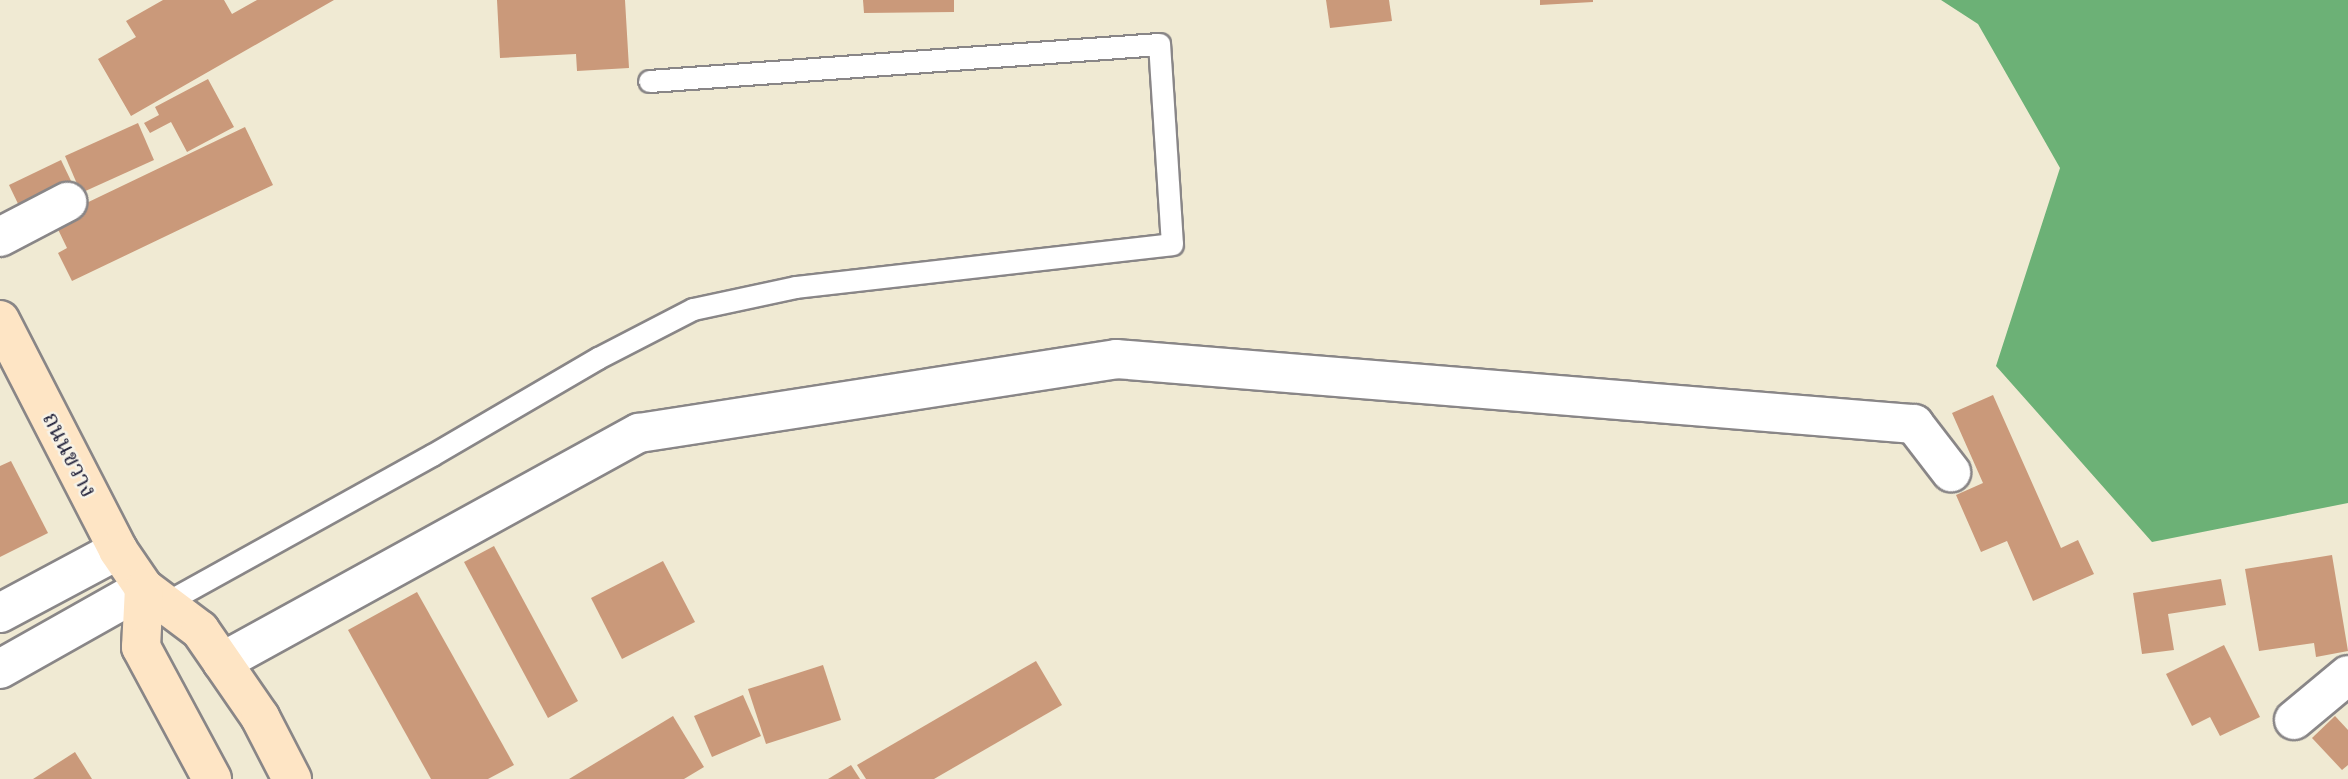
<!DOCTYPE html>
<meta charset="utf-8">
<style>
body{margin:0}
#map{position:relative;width:2348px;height:779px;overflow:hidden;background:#f0ead3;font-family:"Libre Bodoni","Noto Serif Thai",serif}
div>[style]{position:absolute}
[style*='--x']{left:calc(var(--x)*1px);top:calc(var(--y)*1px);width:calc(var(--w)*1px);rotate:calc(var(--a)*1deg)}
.forest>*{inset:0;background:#6cb176}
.building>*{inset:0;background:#ca997a}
.roads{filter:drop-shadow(2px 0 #898687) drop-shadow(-2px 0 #898687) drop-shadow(0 2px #898687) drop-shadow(0 -2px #898687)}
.service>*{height:21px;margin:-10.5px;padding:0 10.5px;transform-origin:10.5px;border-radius:10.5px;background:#fff}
.minor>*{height:38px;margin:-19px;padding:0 19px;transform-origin:19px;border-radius:19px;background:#fff}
.secondary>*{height:38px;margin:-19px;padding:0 19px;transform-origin:19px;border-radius:19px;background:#fee5c5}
span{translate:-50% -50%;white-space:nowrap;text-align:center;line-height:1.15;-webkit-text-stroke:5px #f7f3e8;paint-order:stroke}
.street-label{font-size:23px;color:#22223b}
</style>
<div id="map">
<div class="forest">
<div style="clip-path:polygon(1941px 0,2348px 0,2348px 503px,2152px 542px,1996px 366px,2060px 168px,1978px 24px)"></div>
</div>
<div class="building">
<div style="clip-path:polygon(163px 0,224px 0,232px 14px,257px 0,334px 0,131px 116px,98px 59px,136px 37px,126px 21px)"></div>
<div style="clip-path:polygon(497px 0,625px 0,629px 68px,577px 71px,576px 54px,500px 58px)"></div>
<div style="clip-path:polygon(863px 0,954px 0,954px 12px,864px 13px)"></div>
<div style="clip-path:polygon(1326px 0,1389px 0,1392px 21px,1330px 28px)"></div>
<div style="clip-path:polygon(1540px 0,1593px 0,1593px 2px,1540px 5px)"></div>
<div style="clip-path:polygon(208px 79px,234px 127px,187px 152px,171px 122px,150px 133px,144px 123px,159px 115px,155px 107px)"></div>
<div style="clip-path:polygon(138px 123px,154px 160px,81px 193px,65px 156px)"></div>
<div style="clip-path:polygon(245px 127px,273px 185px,72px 281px,58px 253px,67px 248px,53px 219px)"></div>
<div style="clip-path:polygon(61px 160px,73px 185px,21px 210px,9px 185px)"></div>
<div style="clip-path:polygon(1993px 395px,2061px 548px,2078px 540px,2094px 574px,2033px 601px,2007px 541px,1981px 552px,1956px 495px,1983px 483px,1952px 413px)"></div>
<div style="clip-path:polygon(11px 461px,48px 533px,0 557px,0 466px)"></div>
<div style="clip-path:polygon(494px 546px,578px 701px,548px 718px,464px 562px)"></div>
<div style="clip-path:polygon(2332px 555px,2348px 651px,2316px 657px,2314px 643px,2259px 651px,2245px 569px)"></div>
<div style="clip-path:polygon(663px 561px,695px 622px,622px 659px,591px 598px)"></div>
<div style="clip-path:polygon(2221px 579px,2226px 605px,2168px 614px,2174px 650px,2142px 654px,2133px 593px)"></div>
<div style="clip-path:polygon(417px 592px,514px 765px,488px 779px,431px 779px,348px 630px)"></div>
<div style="clip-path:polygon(2224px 645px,2260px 717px,2220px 736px,2210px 717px,2192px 726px,2166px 674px)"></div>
<div style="clip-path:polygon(1036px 661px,1062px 705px,934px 779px,866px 779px,857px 765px)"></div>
<div style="clip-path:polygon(823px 665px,841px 720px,766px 744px,748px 689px)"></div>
<div style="clip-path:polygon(743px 695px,761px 736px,712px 757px,694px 716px)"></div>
<div style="clip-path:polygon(673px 716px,704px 767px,684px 779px,569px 779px)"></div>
<div style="clip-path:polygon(2335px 716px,2348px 730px,2348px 765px,2342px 770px,2312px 738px)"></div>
<div style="clip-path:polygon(75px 752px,92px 779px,33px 779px)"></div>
<div style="clip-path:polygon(851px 765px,860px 779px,828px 779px)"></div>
</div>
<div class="roads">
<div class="service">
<div style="--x:165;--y:603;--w:305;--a:-29"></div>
<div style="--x:432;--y:455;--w:192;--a:-30.3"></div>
<div style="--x:598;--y:358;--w:107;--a:-27.3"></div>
<div style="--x:693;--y:309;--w:105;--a:-12.1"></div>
<div style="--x:796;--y:287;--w:378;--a:-6.5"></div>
<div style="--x:1172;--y:244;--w:200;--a:-93.7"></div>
<div style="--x:1159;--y:44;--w:511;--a:175.85"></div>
</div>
<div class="minor">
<div style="--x:0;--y:237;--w:76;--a:-27.6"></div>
<div style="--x:0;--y:613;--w:134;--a:-28.1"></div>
<div style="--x:222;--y:662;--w:476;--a:-28.8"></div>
<div style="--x:639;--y:433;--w:483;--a:-8.8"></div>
<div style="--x:1116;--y:359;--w:801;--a:4.66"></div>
<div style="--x:1914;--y:424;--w:61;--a:52.4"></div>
<div style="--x:0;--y:669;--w:165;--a:-29.4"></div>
<div style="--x:2294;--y:720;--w:70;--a:-39.8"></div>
</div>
<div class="secondary">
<div style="--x:0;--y:320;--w:259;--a:62.8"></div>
<div style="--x:118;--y:550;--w:46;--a:55.6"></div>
<div style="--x:144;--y:588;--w:70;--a:36.9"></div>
<div style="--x:200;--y:630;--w:106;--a:55.4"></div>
<div style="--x:260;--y:717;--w:70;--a:62.7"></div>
<div style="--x:144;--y:588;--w:59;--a:92.9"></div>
<div style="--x:141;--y:647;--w:150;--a:61.7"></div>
</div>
</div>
<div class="street-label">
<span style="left:69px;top:455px;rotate:63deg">ถนนขวาง</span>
</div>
</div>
